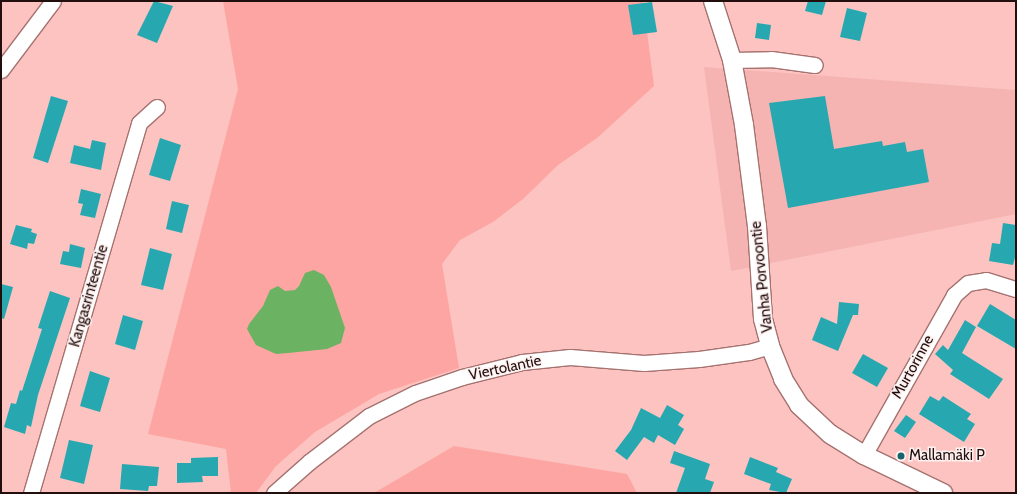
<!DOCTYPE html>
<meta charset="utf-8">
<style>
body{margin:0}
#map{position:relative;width:1017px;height:494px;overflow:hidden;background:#fcc3c0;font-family:Cabin,sans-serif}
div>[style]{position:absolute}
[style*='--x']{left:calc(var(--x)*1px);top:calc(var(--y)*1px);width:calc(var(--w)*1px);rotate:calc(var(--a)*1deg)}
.built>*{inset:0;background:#f5b4b1}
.green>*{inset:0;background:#fda5a2}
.water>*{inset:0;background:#6bb263}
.building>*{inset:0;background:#27a8b1}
.roads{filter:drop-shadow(1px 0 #a57270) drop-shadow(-1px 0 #a57270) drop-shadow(0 1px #a57270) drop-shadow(0 -1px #a57270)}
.minor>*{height:15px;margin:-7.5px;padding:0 7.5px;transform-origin:7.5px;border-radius:7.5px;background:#fff}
.major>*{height:18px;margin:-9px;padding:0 9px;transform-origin:9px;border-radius:9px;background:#fff}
.dots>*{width:11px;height:11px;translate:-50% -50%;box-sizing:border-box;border:2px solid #fdf1f0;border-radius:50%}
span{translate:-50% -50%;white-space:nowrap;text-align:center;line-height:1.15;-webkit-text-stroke:3px #fdf1f0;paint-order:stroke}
.street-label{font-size:15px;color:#210e0d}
.poi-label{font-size:15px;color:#210e0d}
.left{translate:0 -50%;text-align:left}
.frame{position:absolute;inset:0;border:2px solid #210e0d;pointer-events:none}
</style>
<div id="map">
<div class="built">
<div style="clip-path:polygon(704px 67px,1016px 90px,1016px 214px,731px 271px)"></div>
</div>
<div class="green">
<div style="clip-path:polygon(223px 1px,643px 1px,654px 86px,597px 138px,558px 165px,523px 199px,493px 222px,460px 240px,442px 264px,459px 368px,379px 394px,315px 432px,276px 466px,256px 493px,231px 493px,226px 449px,148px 434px,238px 89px)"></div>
<div style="clip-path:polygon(454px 446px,627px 474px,637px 493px,374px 493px)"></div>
</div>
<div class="water">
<div style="clip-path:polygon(314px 270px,324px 275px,331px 287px,345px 328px,341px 343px,327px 349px,288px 353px,276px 354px,256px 345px,247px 329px,249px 324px,263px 306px,270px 290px,278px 286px,285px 291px,295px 290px,299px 286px,305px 273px)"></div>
</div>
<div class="building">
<div style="clip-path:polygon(154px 1px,173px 6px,157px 43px,137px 35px)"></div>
<div style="clip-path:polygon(808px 1px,826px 1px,822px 15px,805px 11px)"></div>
<div style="clip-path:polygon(652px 2px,657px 32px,633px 35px,628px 5px)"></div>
<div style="clip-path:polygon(847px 8px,867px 13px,860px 41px,840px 37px)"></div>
<div style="clip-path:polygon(757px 23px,771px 25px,769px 40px,755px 38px)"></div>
<div style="clip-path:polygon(51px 96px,68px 101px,48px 163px,33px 158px)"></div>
<div style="clip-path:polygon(825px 96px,834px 149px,882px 141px,883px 146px,905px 142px,907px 152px,923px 149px,929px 182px,788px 208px,769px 103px)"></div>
<div style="clip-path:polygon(160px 138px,181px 145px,170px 181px,149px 175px)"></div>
<div style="clip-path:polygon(92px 140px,106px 143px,101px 170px,70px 163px,74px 145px,90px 149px)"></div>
<div style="clip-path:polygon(81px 189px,101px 194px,95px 218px,80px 215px,83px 204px,78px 203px)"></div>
<div style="clip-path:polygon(172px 201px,189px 205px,182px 233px,166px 229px)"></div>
<div style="clip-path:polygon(1003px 223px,1016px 225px,1016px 254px,1013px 265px,989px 261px,992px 243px,1000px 244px)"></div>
<div style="clip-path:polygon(16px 225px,32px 229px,31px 232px,37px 234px,34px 244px,28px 243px,27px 249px,10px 244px)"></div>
<div style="clip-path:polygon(70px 244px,85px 248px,81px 268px,60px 264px,63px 251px,69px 252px)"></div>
<div style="clip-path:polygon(150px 248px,172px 254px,163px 290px,141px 285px)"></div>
<div style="clip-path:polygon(1px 284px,13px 287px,4px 319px,1px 318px)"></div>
<div style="clip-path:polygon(50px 291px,70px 298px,38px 395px,31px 427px,27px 425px,25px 434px,4px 427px,11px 403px,16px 404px,20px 390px,22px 391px,42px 329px,38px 328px)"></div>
<div style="clip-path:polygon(839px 302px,859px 304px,858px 315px,853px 315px,838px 351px,812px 340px,821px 317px,837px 324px)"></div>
<div style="clip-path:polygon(990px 304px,1016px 320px,1016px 349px,977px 326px)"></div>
<div style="clip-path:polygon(123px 315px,143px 321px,135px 350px,115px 344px)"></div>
<div style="clip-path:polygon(965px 320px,976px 327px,962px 353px,1003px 379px,989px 399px,950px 374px,953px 370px,935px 354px,943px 345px,948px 350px)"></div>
<div style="clip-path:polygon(863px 354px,888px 368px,877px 387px,852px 373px)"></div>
<div style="clip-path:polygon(90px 371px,110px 378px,100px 412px,80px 406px)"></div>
<div style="clip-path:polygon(930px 396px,939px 401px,943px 396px,971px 414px,967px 419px,975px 424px,964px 442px,919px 414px)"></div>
<div style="clip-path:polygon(667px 405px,684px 415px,678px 425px,684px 429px,675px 445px,658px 435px,654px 443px,644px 437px,627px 460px,615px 451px,631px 430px,641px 408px,660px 418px)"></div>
<div style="clip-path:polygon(906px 415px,916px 422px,905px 438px,894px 431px)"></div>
<div style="clip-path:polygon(69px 440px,93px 445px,84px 484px,60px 478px)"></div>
<div style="clip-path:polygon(674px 451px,710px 464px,705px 479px,714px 482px,710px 493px,676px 493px,685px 468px,670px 463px)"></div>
<div style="clip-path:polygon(218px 457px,218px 476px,202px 476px,203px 482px,177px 483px,177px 463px,191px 463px,191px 458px)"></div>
<div style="clip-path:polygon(750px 457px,778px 468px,776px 472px,792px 479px,786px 493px,769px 490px,771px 484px,744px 474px)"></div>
<div style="clip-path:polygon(122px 464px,159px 467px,157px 486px,149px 486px,148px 491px,120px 489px)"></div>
</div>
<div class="roads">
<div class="minor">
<div style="--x:732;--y:60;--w:39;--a:-1"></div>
<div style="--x:771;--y:59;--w:44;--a:7.8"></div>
<div style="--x:1;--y:70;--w:86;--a:-53"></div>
<div style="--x:864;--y:455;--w:184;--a:-60.6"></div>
<div style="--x:954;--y:295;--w:18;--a:-41"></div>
<div style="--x:968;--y:283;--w:18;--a:-9"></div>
<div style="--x:986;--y:280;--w:31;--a:17"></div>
<div style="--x:31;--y:493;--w:385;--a:-73.7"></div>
<div style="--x:139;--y:123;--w:24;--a:-42"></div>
<div style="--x:274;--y:493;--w:47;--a:-41.5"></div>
<div style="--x:309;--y:462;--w:76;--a:-37.5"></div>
<div style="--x:369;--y:416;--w:51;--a:-26.6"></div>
<div style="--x:415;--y:393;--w:50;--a:-18.8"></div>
<div style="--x:462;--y:377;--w:62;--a:-14"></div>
<div style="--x:522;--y:362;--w:48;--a:-5.9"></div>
<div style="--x:570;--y:357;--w:74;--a:4.6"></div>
<div style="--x:644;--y:363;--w:55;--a:-4.2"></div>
<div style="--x:699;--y:359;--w:50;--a:-8"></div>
<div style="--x:749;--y:352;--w:22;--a:-16"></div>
</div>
<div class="major">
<div style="--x:713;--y:1;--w:62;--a:72.1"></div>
<div style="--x:732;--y:60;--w:66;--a:79.5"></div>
<div style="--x:744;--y:125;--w:102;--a:82.7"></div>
<div style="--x:757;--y:226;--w:93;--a:86.3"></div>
<div style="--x:763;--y:319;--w:28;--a:75"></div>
<div style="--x:770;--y:346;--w:35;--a:68"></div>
<div style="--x:783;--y:379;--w:31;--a:58"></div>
<div style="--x:799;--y:405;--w:42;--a:43.1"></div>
<div style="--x:830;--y:434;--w:40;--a:32"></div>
<div style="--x:864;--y:455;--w:88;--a:25.7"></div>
</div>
</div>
<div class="dots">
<div style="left:901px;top:456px;background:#17656a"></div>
</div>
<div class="street-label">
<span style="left:762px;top:277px;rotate:-96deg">Vanha Porvoontie</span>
<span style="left:89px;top:296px;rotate:-74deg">Kangasrinteentie</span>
<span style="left:913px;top:367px;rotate:-61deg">Murtorinne</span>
<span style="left:505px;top:368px;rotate:-12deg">Viertolantie</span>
</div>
<div class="poi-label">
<span class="left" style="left:909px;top:456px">Mallamäki P</span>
</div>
<div class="frame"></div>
</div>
